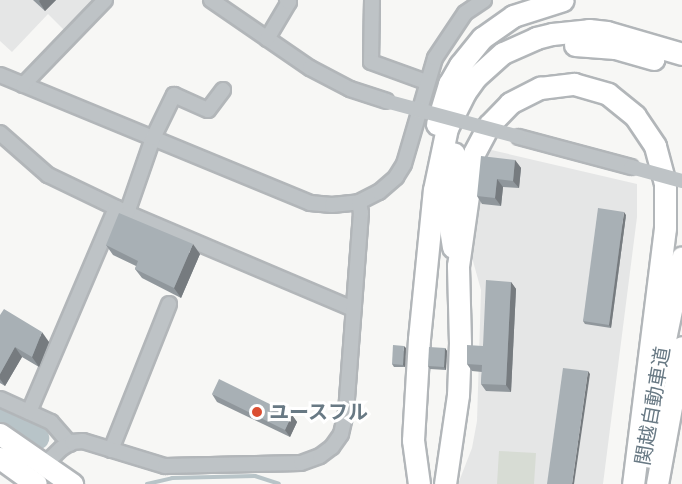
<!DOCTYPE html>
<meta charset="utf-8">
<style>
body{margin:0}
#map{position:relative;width:682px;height:484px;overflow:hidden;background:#f7f7f5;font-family:"Space Grotesk","Noto Sans JP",sans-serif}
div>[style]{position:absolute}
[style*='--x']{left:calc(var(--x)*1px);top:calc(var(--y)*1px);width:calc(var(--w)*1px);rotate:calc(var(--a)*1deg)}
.built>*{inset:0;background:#e5e6e6}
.green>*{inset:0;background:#d7dcd4}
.stream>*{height:4px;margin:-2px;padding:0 2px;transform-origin:2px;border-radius:2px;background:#b8c4c8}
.river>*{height:22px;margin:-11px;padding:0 11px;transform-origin:11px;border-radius:11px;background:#b8c4c8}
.roads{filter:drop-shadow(2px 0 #b2b6b9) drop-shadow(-2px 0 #b2b6b9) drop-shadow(0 2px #b2b6b9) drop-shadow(0 -2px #b2b6b9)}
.minor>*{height:14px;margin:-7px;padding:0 7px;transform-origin:7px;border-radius:7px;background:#bec3c6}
.highway>*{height:21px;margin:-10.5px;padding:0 10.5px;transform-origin:10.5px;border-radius:10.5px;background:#fff}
.minor-bridge>*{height:14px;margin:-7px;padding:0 7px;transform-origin:7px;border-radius:7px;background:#bec3c6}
.wall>*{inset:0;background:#90979c}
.shaded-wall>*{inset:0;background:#767b7f}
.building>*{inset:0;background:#a8b0b5}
.dots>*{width:16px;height:16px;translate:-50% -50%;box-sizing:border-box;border:3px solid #fff;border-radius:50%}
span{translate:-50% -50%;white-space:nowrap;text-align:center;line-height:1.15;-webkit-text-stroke:6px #fff;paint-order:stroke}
.street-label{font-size:20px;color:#687984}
.poi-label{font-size:20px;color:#687984;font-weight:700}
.left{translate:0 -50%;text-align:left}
</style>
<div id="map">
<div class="built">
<div style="clip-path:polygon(0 0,93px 0,97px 4px,69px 35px,48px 14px,12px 52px,0 41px)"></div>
<div style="clip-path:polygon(487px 149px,637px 184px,637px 217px,603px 484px,458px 484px,472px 448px,477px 421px,481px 290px,471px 254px,471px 241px)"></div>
</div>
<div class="green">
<div style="clip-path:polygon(499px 451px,536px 453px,534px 484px,497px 484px)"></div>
</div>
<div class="stream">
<div style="--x:147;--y:484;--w:26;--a:-13"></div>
<div style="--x:172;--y:478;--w:83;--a:-1.4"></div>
<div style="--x:255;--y:476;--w:25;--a:18"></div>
</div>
<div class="river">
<div style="--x:0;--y:411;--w:47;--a:35.4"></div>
</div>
<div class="roads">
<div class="minor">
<div style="--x:211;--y:0;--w:120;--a:34.5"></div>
<div style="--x:310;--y:68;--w:45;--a:27.7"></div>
<div style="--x:350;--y:89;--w:38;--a:18"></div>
<div style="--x:372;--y:0;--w:62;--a:90.9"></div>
<div style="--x:371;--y:62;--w:59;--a:20"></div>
<div style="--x:267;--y:39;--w:43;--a:-59.3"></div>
<div style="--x:289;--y:2;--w:3;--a:-135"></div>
<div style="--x:0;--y:75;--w:335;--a:22.4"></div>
<div style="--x:310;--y:203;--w:22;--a:5"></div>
<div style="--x:332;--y:205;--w:27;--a:-6"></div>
<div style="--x:359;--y:202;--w:22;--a:-27"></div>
<div style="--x:379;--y:192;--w:23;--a:-41"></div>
<div style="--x:396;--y:177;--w:15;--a:-58"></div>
<div style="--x:404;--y:164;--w:110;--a:-73.7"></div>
<div style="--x:435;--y:58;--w:54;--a:-56.3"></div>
<div style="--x:465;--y:13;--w:23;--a:-34"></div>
<div style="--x:23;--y:85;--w:118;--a:-46"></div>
<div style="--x:0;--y:133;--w:64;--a:41.2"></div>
<div style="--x:48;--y:175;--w:88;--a:25.7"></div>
<div style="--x:127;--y:213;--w:246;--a:23"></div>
<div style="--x:519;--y:137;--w:116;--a:15"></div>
<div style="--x:127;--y:213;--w:79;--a:-70.9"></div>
<div style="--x:153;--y:138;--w:48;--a:-64"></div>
<div style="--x:174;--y:95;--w:37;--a:24"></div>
<div style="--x:208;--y:110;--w:25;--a:-53"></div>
<div style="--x:0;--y:399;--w:56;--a:24.3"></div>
<div style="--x:51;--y:422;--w:29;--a:49"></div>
<div style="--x:29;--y:412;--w:222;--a:-66.9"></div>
<div style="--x:111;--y:450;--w:157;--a:-68.3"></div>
<div style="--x:40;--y:469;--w:30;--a:-44"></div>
<div style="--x:62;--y:448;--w:12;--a:-31"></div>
<div style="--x:72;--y:442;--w:11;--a:-5"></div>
<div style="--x:83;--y:441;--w:86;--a:17"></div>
<div style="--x:165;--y:466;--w:136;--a:-1.3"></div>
<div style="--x:301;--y:463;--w:20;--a:-20"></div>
<div style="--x:320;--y:456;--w:15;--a:-37"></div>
<div style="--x:332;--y:447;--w:16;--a:-55"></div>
<div style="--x:341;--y:434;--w:23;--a:-77"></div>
<div style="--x:346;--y:412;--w:200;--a:-85.7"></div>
<div style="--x:361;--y:213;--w:11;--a:-100"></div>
</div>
<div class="highway">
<div style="--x:575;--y:45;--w:40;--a:4.3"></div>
<div style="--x:615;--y:48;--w:40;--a:16"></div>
<div style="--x:437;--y:124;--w:42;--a:-73.3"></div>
<div style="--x:449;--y:84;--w:22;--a:-60"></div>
<div style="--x:460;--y:65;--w:35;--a:-51"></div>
<div style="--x:482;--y:38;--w:38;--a:-35"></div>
<div style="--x:513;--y:16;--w:52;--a:-17.7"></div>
<div style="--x:453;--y:247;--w:36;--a:-99"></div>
<div style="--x:447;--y:211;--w:58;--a:-83.1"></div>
<div style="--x:659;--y:368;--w:113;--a:-78.3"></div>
<div style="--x:0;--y:434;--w:88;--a:34.8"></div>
<div style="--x:0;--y:458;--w:44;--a:35.8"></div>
<div style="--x:419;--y:484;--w:44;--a:-97.8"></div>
<div style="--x:413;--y:440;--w:101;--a:-86.6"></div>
<div style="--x:419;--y:339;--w:150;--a:-84.3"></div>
<div style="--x:434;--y:190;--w:63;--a:-78.2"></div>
<div style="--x:447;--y:128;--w:40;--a:-63.4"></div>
<div style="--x:465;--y:92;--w:19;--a:-54"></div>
<div style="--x:476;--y:77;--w:36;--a:-42"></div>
<div style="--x:503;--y:53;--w:36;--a:-24"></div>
<div style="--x:536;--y:38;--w:16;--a:-14"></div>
<div style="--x:552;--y:34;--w:37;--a:-6"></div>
<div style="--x:589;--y:30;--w:18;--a:6"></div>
<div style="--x:607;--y:32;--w:78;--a:16.3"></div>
<div style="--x:445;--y:484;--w:90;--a:-81.7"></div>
<div style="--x:458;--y:395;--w:52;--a:-87.8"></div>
<div style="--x:460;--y:343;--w:77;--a:-91.5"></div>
<div style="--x:458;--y:266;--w:114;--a:-81.9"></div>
<div style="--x:474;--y:153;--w:32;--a:-62"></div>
<div style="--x:489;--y:125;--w:30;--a:-46"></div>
<div style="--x:510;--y:103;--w:34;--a:-27"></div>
<div style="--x:540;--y:88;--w:34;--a:-7"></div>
<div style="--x:574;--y:84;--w:35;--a:16"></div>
<div style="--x:608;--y:94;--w:35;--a:39"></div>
<div style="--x:635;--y:116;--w:36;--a:56"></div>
<div style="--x:655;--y:146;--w:39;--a:75"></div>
<div style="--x:665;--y:184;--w:44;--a:90"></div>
<div style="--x:665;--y:228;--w:258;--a:97.1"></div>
<div style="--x:657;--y:484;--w:139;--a:-79.7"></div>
</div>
</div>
<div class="minor-bridge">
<div style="--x:386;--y:101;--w:138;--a:15.1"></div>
<div style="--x:631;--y:167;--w:53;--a:15.4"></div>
</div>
<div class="wall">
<div style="clip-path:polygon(33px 0,56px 0,45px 11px)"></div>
<div style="clip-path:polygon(515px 160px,521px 168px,519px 188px,503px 187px,501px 206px,482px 204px,477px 196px)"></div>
<div style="clip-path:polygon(626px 215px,611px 328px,585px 324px,583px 321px)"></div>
<div style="clip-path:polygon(106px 245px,200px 254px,181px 298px,142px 278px,135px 269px,136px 266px,113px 255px)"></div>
<div style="clip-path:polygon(511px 282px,516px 289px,511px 392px,486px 391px,481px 384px,482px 372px,472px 371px,467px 364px,483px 346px)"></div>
<div style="clip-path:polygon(0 315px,49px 342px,39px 367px,22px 357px,5px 386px,0 383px)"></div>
<div style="clip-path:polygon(406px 348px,405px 367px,394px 367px,392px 364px)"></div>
<div style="clip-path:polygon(445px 348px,447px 351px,446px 370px,430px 369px,428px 366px)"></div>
<div style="clip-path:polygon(212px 394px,292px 415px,297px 422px,290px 437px,217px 402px)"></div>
</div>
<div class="shaded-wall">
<div style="clip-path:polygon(40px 0,56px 0,45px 11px,39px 1px)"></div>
<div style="clip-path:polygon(515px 160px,521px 168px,519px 188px,513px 181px)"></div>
<div style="clip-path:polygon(497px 179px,503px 187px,501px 206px,495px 198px)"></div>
<div style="clip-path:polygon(624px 212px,626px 215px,611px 328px,609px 325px)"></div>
<div style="clip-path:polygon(193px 244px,200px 254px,181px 298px,174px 288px)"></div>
<div style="clip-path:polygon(511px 282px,516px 289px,511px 392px,506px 385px)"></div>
<div style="clip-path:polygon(42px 332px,49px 342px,39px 367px,32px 357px)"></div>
<div style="clip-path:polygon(404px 346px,406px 348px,405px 367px,403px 365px)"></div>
<div style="clip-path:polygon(15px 347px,22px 357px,5px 386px,0 379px,0 374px)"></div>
<div style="clip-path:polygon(445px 348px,447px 351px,446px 370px,444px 367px)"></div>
<div style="clip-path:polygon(588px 371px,590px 374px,574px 484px,572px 484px)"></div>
<div style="clip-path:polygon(292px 415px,297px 422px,290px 437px,285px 430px)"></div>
</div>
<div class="building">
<div style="clip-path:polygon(481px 156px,515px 160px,513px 181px,497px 179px,495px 198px,477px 196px)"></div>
<div style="clip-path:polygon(598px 208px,624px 212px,609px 325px,583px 321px)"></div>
<div style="clip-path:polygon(119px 213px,193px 244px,174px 288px,135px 269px,138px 261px,106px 245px)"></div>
<div style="clip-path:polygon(486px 280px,511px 282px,506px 385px,481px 384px,482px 365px,467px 364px,467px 345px,483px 346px)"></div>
<div style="clip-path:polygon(4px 309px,42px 332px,32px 357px,15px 347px,0 374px,0 315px)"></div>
<div style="clip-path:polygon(393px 345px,404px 346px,403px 365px,392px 364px)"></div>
<div style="clip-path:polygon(429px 347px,445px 348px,444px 367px,428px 366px)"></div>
<div style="clip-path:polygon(563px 368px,588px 371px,572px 484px,547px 484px)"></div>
<div style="clip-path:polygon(219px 379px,292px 415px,285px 430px,212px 394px)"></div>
</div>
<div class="dots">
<div style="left:257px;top:412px;background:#db4e31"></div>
</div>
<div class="street-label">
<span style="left:653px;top:406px;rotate:-80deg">関越自動車道</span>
</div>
<div class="poi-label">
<span class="left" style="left:269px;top:412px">ユースフル</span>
</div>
</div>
